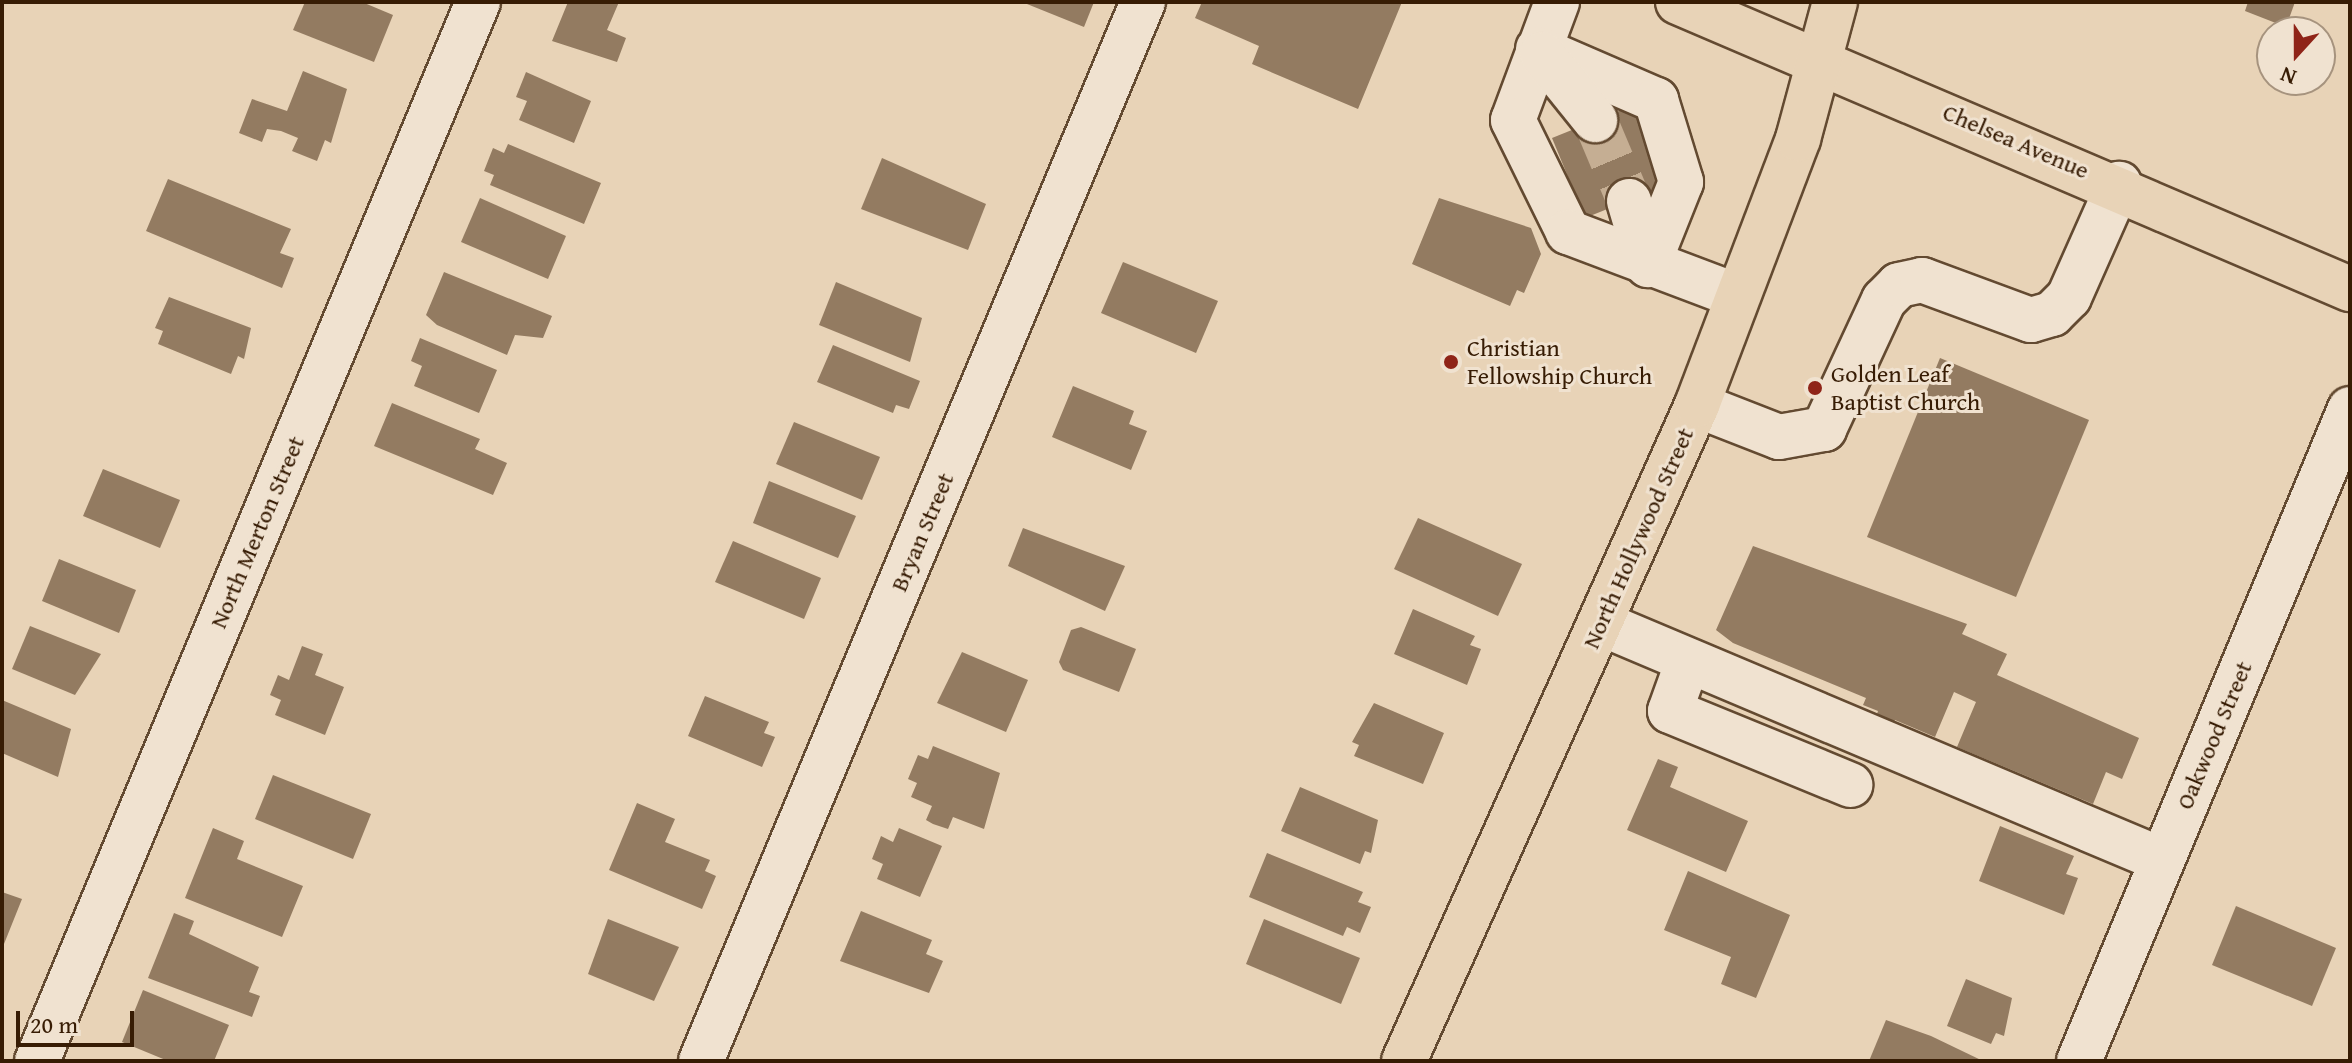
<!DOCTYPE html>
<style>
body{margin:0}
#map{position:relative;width:2352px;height:1063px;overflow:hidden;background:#e8d3b7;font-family:"Gentium Book Plus",serif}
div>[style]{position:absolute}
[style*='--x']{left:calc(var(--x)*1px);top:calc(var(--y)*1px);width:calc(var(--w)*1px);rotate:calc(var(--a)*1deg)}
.building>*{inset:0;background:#937b61}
.minor-tunnel>*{height:44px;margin-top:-22px;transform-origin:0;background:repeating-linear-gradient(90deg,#c5ae93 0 44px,transparent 0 66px)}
.roads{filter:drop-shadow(2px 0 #634a31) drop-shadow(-2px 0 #634a31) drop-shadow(0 2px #634a31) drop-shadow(0 -2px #634a31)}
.minor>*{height:44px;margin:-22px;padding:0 22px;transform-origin:22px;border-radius:22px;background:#f0e2d0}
.major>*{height:44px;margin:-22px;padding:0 22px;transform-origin:22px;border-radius:22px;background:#e8d3b7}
.dots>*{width:22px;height:22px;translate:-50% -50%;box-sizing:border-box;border:4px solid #f0e2d0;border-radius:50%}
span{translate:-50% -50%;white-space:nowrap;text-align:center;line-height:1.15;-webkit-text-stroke:6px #f0e2d0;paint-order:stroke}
.street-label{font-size:24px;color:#371c04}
.poi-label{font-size:24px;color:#371c04}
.left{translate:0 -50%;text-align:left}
.frame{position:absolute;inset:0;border:4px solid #371c04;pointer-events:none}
.north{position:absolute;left:2256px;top:16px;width:80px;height:80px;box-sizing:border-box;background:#f0e2d0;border:2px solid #a6937e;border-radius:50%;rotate:201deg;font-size:22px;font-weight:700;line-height:32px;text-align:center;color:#371c04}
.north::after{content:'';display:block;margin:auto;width:28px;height:36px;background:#8f2418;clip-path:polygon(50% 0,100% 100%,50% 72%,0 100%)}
.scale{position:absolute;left:16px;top:1011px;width:118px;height:36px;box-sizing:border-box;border:4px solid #371c04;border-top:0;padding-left:10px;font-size:24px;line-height:28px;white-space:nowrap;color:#371c04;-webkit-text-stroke:6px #f0e2d0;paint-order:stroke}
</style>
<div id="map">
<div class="building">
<div style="clip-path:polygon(305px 2px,362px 2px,393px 15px,374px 62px,293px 30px)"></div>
<div style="clip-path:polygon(568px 2px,619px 2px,607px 30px,626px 38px,617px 62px,552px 41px)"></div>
<div style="clip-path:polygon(1022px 2px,1094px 2px,1084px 27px)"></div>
<div style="clip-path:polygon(1202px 2px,1402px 2px,1358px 109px,1252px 64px,1259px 46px,1195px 18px)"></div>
<div style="clip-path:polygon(2248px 2px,2295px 2px,2286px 27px,2245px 11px)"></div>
<div style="clip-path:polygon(303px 71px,347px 89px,331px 143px,325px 140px,317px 161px,292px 151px,298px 138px,281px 131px,267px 129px,262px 142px,239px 133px,252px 99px,287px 111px)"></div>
<div style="clip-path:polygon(526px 72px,591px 101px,574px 143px,519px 120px,527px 101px,516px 97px)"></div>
<div style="clip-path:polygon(1639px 103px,1672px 183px,1585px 218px,1552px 138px)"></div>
<div style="clip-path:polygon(508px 144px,601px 183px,584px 224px,490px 185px,494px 175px,484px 171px,493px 148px,504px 153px)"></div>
<div style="clip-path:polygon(882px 158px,986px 204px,968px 250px,861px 209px)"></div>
<div style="clip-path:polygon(168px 179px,291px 229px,280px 253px,294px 258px,282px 288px,146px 231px)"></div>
<div style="clip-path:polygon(480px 198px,566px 236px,548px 279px,461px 242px)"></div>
<div style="clip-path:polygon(1439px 198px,1531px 228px,1541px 254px,1524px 293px,1517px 290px,1510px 306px,1412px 264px)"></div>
<div style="clip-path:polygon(1123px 262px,1218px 301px,1196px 353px,1101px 313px)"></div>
<div style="clip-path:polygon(444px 272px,552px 316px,543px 338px,515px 335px,507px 355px,437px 325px,426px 315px)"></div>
<div style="clip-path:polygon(836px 282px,922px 318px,910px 362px,819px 325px)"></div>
<div style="clip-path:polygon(169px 297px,251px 328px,244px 359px,238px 356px,231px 374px,158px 344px,163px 331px,155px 328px)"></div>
<div style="clip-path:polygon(420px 338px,497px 370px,479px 413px,414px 386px,422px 366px,411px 361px)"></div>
<div style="clip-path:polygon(833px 345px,920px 381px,909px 409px,896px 405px,893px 413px,817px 382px)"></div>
<div style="clip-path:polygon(1940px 358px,2089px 420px,2016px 597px,1867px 537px)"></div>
<div style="clip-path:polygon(1073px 386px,1134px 411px,1129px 424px,1147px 431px,1131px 470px,1052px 437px)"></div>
<div style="clip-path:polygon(392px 403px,480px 439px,475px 449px,507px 463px,493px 495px,374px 446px)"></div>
<div style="clip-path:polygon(794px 422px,880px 457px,862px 500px,776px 464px)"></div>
<div style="clip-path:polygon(103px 469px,180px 500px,160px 548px,83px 516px)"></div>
<div style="clip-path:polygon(769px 481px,856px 516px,838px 558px,753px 523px)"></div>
<div style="clip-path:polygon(1418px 518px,1522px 564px,1498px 616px,1394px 569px)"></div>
<div style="clip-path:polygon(1023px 528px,1125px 566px,1105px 611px,1008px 566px)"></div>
<div style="clip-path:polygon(733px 541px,821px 578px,804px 619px,715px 582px)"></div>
<div style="clip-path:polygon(1753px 546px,1967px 624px,1962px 634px,2007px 654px,1997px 675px,2139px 738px,2122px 779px,2106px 772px,2093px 804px,1957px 747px,1976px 702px,1954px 692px,1935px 737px,1895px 720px,1892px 727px,1875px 720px,1878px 711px,1863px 705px,1866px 698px,1733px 643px,1716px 630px)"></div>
<div style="clip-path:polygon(59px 559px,136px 590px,119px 633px,42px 601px)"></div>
<div style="clip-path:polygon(1413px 609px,1475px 636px,1470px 645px,1481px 649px,1467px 685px,1394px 654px)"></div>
<div style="clip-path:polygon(30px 626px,101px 654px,75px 695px,12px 669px)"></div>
<div style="clip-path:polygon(1081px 627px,1136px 649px,1119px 692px,1063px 670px,1059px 662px,1071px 630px)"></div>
<div style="clip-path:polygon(302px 646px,323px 654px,315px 675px,344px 687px,325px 735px,275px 715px,281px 700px,270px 695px,278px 675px,289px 680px)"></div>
<div style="clip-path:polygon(962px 652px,1028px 680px,1006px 732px,937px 703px)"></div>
<div style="clip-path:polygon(705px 696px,769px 722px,764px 733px,775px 737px,762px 767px,688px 736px)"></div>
<div style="clip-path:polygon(2px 700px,71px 729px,58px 777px,2px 753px)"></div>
<div style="clip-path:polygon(1374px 703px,1444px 733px,1423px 784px,1354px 756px,1359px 745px,1352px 742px)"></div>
<div style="clip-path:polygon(933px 746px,1000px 773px,984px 829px,953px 817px,948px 829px,933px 824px,926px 820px,932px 806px,911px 797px,917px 783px,908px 779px,918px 755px,928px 759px)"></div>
<div style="clip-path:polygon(1658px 759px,1678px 767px,1670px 787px,1748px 821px,1726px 872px,1627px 830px)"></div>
<div style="clip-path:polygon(273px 775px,371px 814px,353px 859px,255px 819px)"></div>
<div style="clip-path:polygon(1300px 787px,1378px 820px,1371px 853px,1365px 851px,1360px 864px,1281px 831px)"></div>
<div style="clip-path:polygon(637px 803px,675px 819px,665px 842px,710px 860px,705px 871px,716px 876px,702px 909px,609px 870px)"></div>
<div style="clip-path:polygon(2000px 826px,2074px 856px,2066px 874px,2078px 878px,2064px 915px,1979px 881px)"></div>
<div style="clip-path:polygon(213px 828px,244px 841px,237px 859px,303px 886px,282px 937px,185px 898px)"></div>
<div style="clip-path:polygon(899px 828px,942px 846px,920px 897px,877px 879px,883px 864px,872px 859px,881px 836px,893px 842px)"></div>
<div style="clip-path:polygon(1267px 853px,1363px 892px,1358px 902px,1371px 907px,1360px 933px,1347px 927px,1343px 936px,1249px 897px)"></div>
<div style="clip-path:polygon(1688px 871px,1790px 915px,1756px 998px,1721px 984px,1731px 957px,1664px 930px)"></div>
<div style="clip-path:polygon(2px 892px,22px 899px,2px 949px)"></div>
<div style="clip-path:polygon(2236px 906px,2336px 948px,2312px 1006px,2212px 965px)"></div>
<div style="clip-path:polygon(861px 911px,932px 940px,926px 954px,943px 961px,929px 993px,840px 961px)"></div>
<div style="clip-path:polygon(174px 913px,194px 921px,189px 934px,259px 967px,249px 992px,260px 996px,252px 1017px,148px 978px)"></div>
<div style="clip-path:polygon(608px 919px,679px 947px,654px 1001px,588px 974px)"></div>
<div style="clip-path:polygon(1264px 919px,1360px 958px,1341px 1004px,1246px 964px)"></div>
<div style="clip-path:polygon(1966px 979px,2012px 998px,2004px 1036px,1996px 1033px,1991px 1044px,1947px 1026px)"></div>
<div style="clip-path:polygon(143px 990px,229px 1025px,214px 1061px,168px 1061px,122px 1042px)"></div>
<div style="clip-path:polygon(1886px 1020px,1931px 1036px,1983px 1061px,1869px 1061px)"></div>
</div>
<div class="minor-tunnel">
<div style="--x:1595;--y:120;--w:88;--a:67.2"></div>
</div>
<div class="roads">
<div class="minor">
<div style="--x:1557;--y:2;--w:126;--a:110.4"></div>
<div style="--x:1513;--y:120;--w:125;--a:63.8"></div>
<div style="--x:1568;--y:232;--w:181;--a:20.7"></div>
<div style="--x:1538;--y:49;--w:129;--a:23.4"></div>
<div style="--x:1656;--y:100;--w:86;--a:73"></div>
<div style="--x:1681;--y:182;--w:89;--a:111.7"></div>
<div style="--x:1542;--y:54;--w:85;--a:51.2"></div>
<div style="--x:1629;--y:201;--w:67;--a:73.5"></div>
<div style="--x:1697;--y:405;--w:88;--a:21.3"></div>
<div style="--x:1779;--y:437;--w:46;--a:-10.1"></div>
<div style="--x:1824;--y:429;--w:142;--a:-65.1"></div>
<div style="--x:1884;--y:300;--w:21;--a:-45"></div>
<div style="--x:1899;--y:285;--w:24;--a:-12"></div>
<div style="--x:1922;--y:280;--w:116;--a:20.2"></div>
<div style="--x:2031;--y:320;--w:22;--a:-16"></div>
<div style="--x:2052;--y:314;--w:24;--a:-45"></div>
<div style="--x:2069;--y:297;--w:124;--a:-66.1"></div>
<div style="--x:1600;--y:623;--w:610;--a:22.87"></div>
<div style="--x:1688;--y:661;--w:53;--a:109.8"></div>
<div style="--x:1670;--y:711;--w:195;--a:22.3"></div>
<div style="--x:37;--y:1061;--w:1147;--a:-67.39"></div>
<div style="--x:701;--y:1061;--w:1148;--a:-67.35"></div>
<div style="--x:2079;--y:1061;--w:706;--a:-67.43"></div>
</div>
<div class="major">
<div style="--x:1678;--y:2;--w:731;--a:23.13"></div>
<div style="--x:1404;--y:1061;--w:718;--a:-65.93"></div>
<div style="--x:1697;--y:405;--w:285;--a:-69.2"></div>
<div style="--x:1798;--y:139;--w:142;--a:-74.9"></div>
</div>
</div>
<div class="dots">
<div style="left:1451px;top:362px;background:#8f2418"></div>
<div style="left:1815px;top:388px;background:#8f2418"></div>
</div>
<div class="street-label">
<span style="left:2016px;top:141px;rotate:23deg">Chelsea Avenue</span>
<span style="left:257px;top:532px;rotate:-67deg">North Merton Street</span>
<span style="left:922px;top:532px;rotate:-67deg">Bryan Street</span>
<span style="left:1638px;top:538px;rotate:-66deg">North Hollywood Street</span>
<span style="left:2214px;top:735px;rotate:-67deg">Oakwood Street</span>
</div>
<div class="poi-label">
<span class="left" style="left:1467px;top:362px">Christian<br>Fellowship Church</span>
<span class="left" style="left:1831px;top:388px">Golden Leaf<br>Baptist Church</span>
</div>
<div class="frame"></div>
<div class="north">N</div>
<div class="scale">20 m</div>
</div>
